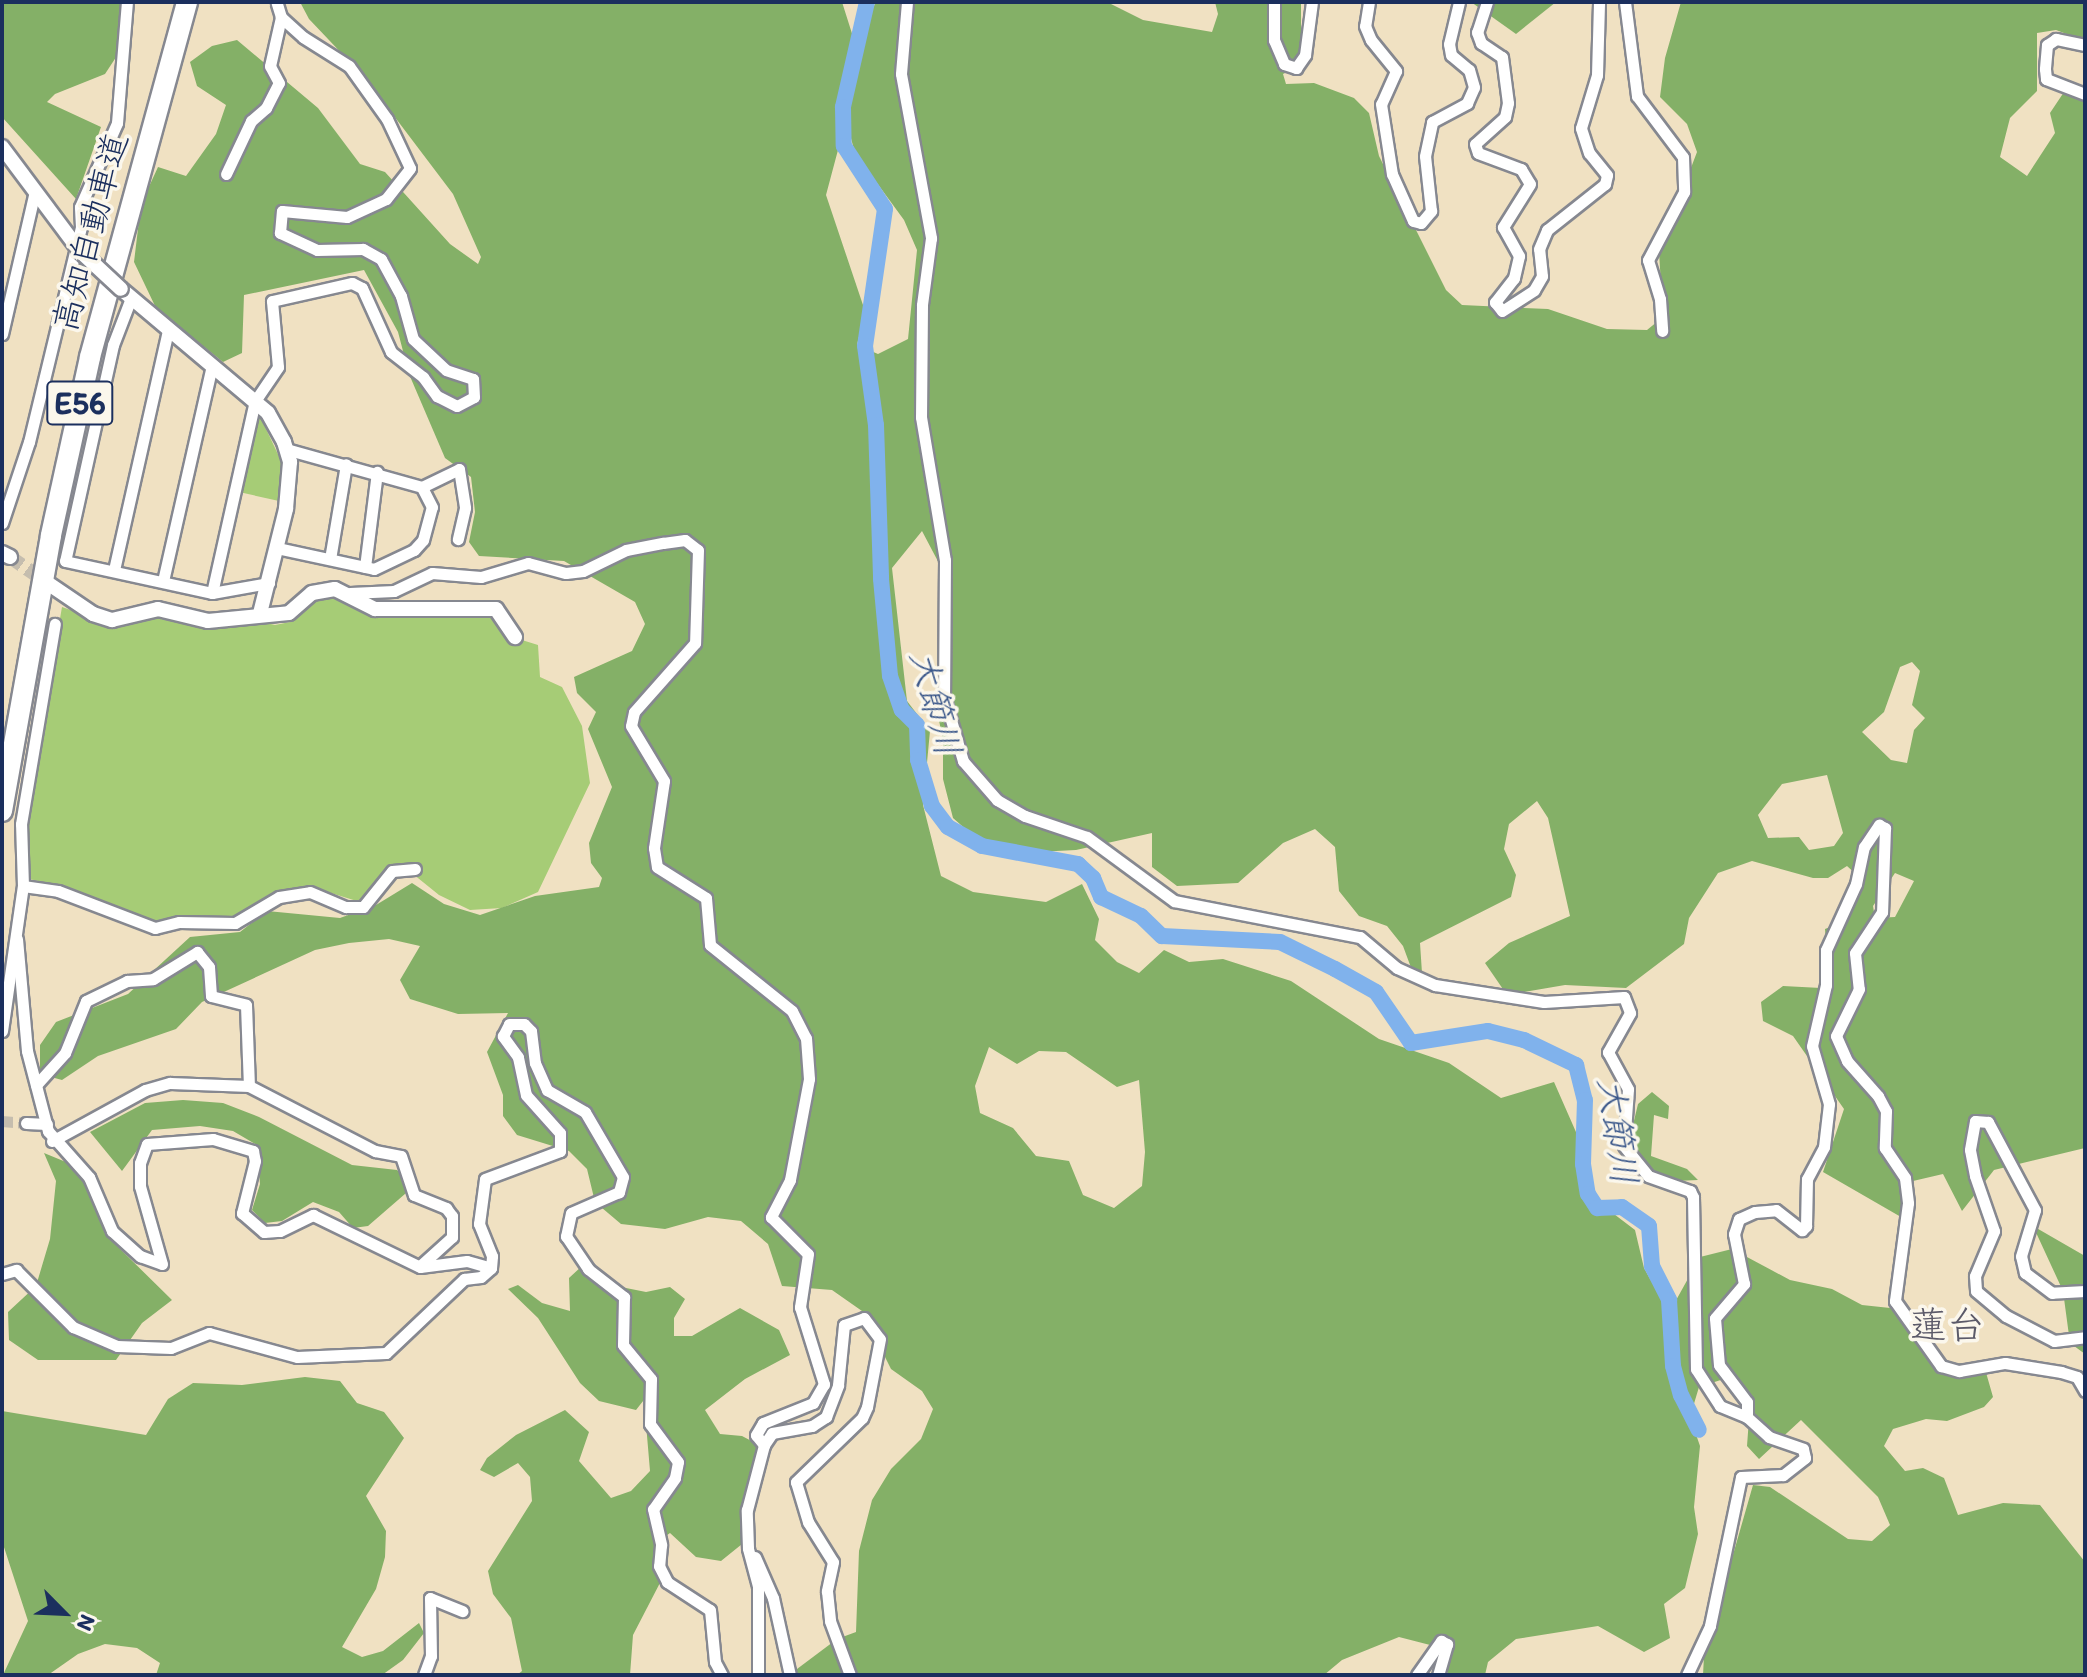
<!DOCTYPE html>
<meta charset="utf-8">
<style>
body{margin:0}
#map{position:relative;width:2087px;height:1677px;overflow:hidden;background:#f0e1c2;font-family:Itim,"Klee One",sans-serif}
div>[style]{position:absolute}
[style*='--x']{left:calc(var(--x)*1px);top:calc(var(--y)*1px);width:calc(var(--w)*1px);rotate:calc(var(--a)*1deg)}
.green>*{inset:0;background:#a6cc76}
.forest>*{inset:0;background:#84b067}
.river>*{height:16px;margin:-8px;padding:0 8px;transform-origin:8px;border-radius:8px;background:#80b2ec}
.minor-tunnel>*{height:11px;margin-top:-5.5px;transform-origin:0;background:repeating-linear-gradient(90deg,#c5bdae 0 11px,transparent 0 16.5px)}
.tertiary-tunnel>*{height:14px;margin-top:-7px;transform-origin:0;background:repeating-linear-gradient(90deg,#c5bdae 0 14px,transparent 0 21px)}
.roads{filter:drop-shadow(2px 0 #868890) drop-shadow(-2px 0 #868890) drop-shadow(0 2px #868890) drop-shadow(0 -2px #868890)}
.minor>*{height:11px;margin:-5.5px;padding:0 5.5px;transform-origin:5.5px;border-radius:5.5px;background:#fff}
.tertiary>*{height:14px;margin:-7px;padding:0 7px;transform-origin:7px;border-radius:7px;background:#fff}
.motorway>*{height:20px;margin:-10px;padding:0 10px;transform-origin:10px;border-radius:10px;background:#fff}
.bridges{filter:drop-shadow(2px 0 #868890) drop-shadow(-2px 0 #868890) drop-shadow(0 2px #868890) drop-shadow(0 -2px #868890)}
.tertiary-bridge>*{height:14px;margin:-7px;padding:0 7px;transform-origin:7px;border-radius:7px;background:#fff}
span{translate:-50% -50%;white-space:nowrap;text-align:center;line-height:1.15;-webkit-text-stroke:7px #fbf7ec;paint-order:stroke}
.shield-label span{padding:2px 6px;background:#fbf7ec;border:2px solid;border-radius:6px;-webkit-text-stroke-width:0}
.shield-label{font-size:32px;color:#1b2f5e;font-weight:700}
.street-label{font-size:34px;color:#1b2f5e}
.water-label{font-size:36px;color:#395689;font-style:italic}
.quarter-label{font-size:38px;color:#5b5a69}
.frame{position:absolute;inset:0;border:4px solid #1b2f5e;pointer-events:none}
.north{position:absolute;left:24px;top:1573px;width:80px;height:80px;-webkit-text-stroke:6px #fbf7ec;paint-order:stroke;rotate:114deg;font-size:22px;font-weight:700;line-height:32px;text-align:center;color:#1b2f5e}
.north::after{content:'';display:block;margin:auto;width:28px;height:36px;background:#1b2f5e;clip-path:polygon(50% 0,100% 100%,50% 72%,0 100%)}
</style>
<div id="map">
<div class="green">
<div style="clip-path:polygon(259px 414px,284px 467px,279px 501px,239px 492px,253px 416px)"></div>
<div style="clip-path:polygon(332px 597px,370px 616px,494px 615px,509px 636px,538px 645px,540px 677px,562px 687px,582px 726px,590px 783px,538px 892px,502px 908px,470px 910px,439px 895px,413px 874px,415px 867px,399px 864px,388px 867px,360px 902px,318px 889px,294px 889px,271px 895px,233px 918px,176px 916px,156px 923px,62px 886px,29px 879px,27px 808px,62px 607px,120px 627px,152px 617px,197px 627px,251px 619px,275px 625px,290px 622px,312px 601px)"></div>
</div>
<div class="forest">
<div style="clip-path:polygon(2px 2px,122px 2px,128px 39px,105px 74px,55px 94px,47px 102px,101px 127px,76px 199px,2px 117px)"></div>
<div style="clip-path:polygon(evenodd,300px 2px,842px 2px,855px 43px,876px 2px,1107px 2px,1143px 20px,1212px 32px,1218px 14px,1215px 2px,1301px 2px,1301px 65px,1283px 74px,1286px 84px,1314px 83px,1354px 98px,1369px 113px,1379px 156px,1446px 290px,1462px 305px,1548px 309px,1607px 329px,1647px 330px,1663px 317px,1659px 252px,1697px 152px,1687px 124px,1660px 97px,1665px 58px,1681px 2px,2085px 2px,2085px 41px,2056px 30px,2037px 33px,2037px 91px,2010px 118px,2000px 157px,2027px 176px,2055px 133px,2050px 113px,2066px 89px,2085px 89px,2085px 1148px,1994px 1170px,1962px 1211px,1943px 1174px,1913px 1181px,1901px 1217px,1823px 1172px,1844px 1109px,1793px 1036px,1763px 1021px,1761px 1002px,1783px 986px,1821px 988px,1828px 972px,1825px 929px,1848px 920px,1845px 913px,1862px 889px,1858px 876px,1847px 866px,1828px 878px,1813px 878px,1752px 861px,1718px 873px,1689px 918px,1684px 944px,1626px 988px,1565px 985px,1507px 995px,1485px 963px,1509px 943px,1570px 916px,1548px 818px,1537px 801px,1509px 824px,1504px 849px,1516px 875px,1511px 897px,1420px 943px,1422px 973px,1413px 973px,1403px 946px,1387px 926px,1359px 916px,1339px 891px,1335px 847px,1315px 829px,1283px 843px,1238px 883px,1177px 886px,1152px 867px,1152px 833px,1076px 850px,1014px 853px,978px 840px,953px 818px,943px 779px,943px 740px,934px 696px,947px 655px,952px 609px,942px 569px,922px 531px,892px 568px,907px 701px,930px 731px,923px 805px,941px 876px,973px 892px,1046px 902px,1082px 884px,1099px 919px,1095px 940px,1117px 962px,1139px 973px,1164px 950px,1189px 962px,1223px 959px,1291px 981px,1379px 1039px,1449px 1063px,1501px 1098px,1554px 1082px,1583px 1148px,1585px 1192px,1635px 1230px,1644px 1268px,1669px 1313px,1700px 1257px,1732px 1249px,1790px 1280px,1832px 1289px,1862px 1305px,1909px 1310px,1931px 1356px,1949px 1364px,1983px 1362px,1993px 1397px,1984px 1407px,1947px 1421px,1926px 1419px,1893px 1429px,1884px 1446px,1905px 1471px,1923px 1468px,1944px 1478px,1958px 1515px,2003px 1503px,2040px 1505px,2085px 1562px,2085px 1675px,1703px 1675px,1704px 1656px,1753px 1485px,1770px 1487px,1848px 1539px,1872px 1541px,1890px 1525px,1878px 1497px,1801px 1420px,1759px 1459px,1747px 1446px,1750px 1405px,1730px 1377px,1699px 1387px,1690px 1417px,1700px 1446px,1694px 1507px,1698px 1534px,1685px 1588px,1664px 1604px,1670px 1638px,1644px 1652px,1598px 1626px,1516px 1639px,1488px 1662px,1485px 1675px,1449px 1675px,1434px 1646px,1399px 1637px,1342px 1660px,1324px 1675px,789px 1675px,837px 1639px,856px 1632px,859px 1551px,872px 1500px,891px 1469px,921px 1439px,933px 1409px,922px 1391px,891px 1369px,862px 1311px,832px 1290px,782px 1286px,768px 1244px,741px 1221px,708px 1217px,665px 1229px,621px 1224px,595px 1202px,587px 1169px,569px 1151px,517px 1135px,503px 1116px,503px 1095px,487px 1052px,508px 1013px,458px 1014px,410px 999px,400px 980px,420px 946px,389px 939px,349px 943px,315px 950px,202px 1002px,176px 1029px,98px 1056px,62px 1080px,40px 1074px,40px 1045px,56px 1022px,128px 994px,190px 937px,240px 932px,267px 911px,340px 918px,376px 905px,412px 883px,444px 904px,480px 915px,535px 896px,599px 887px,602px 878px,591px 863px,589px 843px,612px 787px,588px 729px,596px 712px,577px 693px,574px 677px,632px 651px,645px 624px,635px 602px,564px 561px,479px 556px,469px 542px,475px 512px,471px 477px,445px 458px,409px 374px,398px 332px,364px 270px,244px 295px,242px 353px,223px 362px,156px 308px,134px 262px,141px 204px,158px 167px,186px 176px,216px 134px,226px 105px,197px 86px,190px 62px,212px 46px,237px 40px,318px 108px,360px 164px,385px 172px,450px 244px,478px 264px,481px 257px,453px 194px,366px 79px,309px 19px,300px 2px,846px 120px,855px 153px,904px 220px,917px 250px,908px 339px,878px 354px,857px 345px,865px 311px,826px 195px,846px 120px,300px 2px,1912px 662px,1920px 671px,1912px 705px,1925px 718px,1914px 730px,1907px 763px,1891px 760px,1862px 732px,1884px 712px,1900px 667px,1912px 662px,300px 2px,1827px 775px,1843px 833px,1834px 846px,1809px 850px,1799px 837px,1768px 838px,1758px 815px,1782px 784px,1827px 775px,300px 2px,1895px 873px,1914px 881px,1895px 917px,1875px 918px,1873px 906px,1895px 873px,300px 2px,989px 1047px,1017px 1064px,1039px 1051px,1066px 1052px,1117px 1087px,1139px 1080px,1145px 1152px,1142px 1186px,1114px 1208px,1083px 1195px,1069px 1161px,1036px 1156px,1013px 1128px,980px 1113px,975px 1086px,989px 1047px)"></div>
<div style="clip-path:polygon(1471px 2px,1556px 2px,1516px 34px)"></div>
<div style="clip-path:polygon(1652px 1092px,1669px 1106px,1668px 1119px,1654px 1115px,1651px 1156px,1687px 1169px,1698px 1180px,1676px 1181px,1638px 1167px,1629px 1148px,1632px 1129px,1638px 1104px)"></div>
<div style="clip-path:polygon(183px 1100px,223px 1103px,259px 1117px,352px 1165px,397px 1170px,413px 1187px,368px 1226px,353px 1228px,339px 1212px,313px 1202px,282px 1221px,265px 1223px,252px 1210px,260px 1184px,257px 1145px,233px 1131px,200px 1126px,152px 1130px,122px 1171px,90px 1132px,145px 1103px)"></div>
<div style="clip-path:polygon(44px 1153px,78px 1167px,111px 1240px,172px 1300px,142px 1323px,116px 1360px,38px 1360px,9px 1340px,8px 1312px,36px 1286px,50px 1239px,56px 1181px)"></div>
<div style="clip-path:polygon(2033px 1226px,2085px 1256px,2085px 1354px,2070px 1343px,2063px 1291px)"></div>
<div style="clip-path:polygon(582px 1266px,596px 1279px,626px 1288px,646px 1292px,670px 1287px,685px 1299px,674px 1318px,674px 1336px,692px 1336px,740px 1308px,779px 1330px,790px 1355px,745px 1379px,705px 1410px,720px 1434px,742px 1436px,759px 1445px,747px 1540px,721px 1561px,696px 1557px,670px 1533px,656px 1543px,662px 1579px,633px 1635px,630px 1675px,517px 1675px,522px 1671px,511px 1618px,493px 1594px,488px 1571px,532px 1501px,530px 1477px,518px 1463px,494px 1477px,480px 1470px,487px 1458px,516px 1435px,565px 1410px,589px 1432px,579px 1461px,611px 1498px,631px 1491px,650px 1471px,646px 1424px,658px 1413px,654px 1387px,636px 1410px,599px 1401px,580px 1383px,538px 1318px,508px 1289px,518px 1285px,542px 1303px,570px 1311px,569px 1278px)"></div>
<div style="clip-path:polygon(305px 1377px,340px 1381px,357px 1403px,384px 1412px,404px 1438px,366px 1496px,386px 1531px,385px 1557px,376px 1589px,342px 1647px,362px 1657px,383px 1651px,419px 1623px,424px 1633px,403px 1660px,382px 1675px,156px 1675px,160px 1663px,137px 1648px,105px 1644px,78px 1654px,48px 1675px,3px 1675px,28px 1621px,2px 1541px,2px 1411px,146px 1435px,168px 1399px,193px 1383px,242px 1385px)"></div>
</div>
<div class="river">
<div style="--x:867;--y:2;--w:108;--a:102.9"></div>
<div style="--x:843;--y:107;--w:39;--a:89"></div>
<div style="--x:844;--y:146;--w:75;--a:56.9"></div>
<div style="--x:885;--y:209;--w:138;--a:98.3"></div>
<div style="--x:865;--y:346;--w:80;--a:82.1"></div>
<div style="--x:876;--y:425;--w:154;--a:88.1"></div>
<div style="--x:881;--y:579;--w:97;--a:84.7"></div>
<div style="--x:890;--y:676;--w:36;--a:71"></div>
<div style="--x:902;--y:710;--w:21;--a:45"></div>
<div style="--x:917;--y:725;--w:35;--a:88"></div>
<div style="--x:918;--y:760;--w:48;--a:73.1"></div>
<div style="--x:932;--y:806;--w:26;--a:53"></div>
<div style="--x:948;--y:827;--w:39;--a:29"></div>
<div style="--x:982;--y:846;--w:98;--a:10.6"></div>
<div style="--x:1078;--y:864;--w:21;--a:43"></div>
<div style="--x:1093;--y:878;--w:21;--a:67"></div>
<div style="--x:1101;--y:897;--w:44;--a:25.4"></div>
<div style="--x:1141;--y:916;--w:29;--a:44"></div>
<div style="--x:1162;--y:936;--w:118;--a:2.9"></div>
<div style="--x:1280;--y:942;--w:61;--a:26.1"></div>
<div style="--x:1335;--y:969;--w:47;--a:29.3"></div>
<div style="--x:1376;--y:992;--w:62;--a:55.5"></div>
<div style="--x:1411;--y:1043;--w:78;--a:-8.9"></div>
<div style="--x:1488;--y:1031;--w:37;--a:14"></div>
<div style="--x:1524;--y:1040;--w:58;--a:25.7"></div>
<div style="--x:1576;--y:1065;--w:36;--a:76"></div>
<div style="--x:1585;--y:1100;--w:64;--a:91.8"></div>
<div style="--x:1583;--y:1164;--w:30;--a:81"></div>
<div style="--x:1588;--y:1194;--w:17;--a:57"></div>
<div style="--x:1597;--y:1208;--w:25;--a:-2"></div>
<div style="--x:1622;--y:1207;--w:33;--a:35"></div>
<div style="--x:1649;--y:1226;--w:40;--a:85.7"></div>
<div style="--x:1652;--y:1266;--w:38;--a:63"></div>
<div style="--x:1669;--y:1300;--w:66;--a:86.5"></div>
<div style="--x:1673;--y:1366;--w:30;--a:75"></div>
<div style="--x:1681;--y:1395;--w:39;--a:63"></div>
</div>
<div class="minor-tunnel">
<div style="--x:2;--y:1121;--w:24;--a:5"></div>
</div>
<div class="tertiary-tunnel">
<div style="--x:10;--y:557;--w:44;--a:34.8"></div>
</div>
<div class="roads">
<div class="minor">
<div style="--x:907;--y:2;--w:72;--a:94.8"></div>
<div style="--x:901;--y:74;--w:167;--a:79.6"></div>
<div style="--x:931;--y:238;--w:68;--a:97.7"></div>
<div style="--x:922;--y:305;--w:112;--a:90.5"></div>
<div style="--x:921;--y:417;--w:145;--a:80.5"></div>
<div style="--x:945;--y:560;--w:136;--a:90.4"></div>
<div style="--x:944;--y:696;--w:68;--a:73.7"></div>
<div style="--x:963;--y:761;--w:52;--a:48.9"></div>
<div style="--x:997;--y:800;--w:32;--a:30"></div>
<div style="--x:1025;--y:816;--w:65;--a:18.7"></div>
<div style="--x:1087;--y:837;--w:108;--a:36.3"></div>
<div style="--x:1174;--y:901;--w:189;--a:11"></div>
<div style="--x:1360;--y:937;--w:48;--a:40"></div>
<div style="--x:1397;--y:968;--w:42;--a:24.1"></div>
<div style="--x:1435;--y:985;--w:110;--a:8.9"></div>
<div style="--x:1544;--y:1002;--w:80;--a:-3.6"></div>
<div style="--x:1624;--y:997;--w:17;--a:69"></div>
<div style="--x:1630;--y:1013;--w:45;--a:119.4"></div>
<div style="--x:1608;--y:1052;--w:42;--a:61.6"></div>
<div style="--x:1628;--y:1089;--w:57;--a:94"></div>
<div style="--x:1624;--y:1146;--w:38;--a:51"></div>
<div style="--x:1648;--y:1176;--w:45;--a:19.7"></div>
<div style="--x:1690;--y:1191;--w:7;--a:63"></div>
<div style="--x:1693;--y:1197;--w:172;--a:89"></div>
<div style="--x:1696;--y:1369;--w:44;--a:57"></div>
<div style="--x:1720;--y:1406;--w:29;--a:22"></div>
<div style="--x:1747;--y:1417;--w:30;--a:42"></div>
<div style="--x:1769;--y:1437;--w:36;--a:19"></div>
<div style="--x:1803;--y:1449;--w:9;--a:77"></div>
<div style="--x:1805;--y:1458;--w:28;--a:142"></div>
<div style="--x:1783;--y:1475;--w:42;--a:177.3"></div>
<div style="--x:1741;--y:1477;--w:152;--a:101.8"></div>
<div style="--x:1710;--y:1626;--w:54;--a:115.1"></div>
<div style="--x:1274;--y:2;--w:38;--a:90"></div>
<div style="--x:1274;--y:40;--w:26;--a:67"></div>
<div style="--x:1284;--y:64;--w:13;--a:18"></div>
<div style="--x:1296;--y:68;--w:16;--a:-55"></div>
<div style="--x:1305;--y:55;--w:53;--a:-82.5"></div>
<div style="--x:1369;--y:2;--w:24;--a:99"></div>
<div style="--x:1365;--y:26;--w:15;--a:67"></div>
<div style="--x:1371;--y:40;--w:40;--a:51"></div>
<div style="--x:1396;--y:71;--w:36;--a:114"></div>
<div style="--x:1381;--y:104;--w:71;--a:81.1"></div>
<div style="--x:1392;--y:174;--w:51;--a:65.9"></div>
<div style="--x:1413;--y:221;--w:8;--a:14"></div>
<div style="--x:1421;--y:223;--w:16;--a:-50"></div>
<div style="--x:1431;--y:211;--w:55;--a:-96.2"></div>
<div style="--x:1425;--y:156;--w:35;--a:-78"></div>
<div style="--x:1432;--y:122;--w:40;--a:-28"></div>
<div style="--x:1467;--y:103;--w:17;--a:-66"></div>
<div style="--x:1474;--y:87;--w:18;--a:-106"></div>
<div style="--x:1469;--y:70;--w:23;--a:-140"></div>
<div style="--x:1451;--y:55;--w:11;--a:-100"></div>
<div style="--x:1449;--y:44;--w:43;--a:-76.6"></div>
<div style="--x:1487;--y:2;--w:32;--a:108"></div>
<div style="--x:1477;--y:32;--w:12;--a:70"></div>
<div style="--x:1481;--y:43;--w:25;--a:34"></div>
<div style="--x:1502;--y:57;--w:46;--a:82.6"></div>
<div style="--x:1508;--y:103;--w:14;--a:102"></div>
<div style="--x:1505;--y:117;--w:40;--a:138"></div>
<div style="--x:1475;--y:144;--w:9;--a:72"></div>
<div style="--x:1478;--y:153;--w:46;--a:20.4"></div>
<div style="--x:1521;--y:169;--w:17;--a:59"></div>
<div style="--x:1530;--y:184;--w:51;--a:122.1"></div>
<div style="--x:1503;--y:227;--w:33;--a:61"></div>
<div style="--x:1519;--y:256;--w:23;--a:103"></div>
<div style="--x:1514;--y:278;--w:31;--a:128"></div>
<div style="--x:1495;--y:302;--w:11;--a:52"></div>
<div style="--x:1502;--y:311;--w:38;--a:-33"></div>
<div style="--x:1534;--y:290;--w:16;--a:-60"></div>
<div style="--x:1542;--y:276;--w:27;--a:-96"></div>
<div style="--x:1539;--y:249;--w:21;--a:-67"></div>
<div style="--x:1547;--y:230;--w:74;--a:-38.4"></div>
<div style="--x:1605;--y:184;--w:9;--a:-77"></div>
<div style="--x:1607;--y:175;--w:28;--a:-129"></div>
<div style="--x:1589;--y:153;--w:26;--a:-108"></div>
<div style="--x:1581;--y:128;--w:55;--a:-73.2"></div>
<div style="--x:1597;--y:75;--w:73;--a:-88.4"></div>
<div style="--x:1625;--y:2;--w:95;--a:82.7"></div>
<div style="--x:1637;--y:96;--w:76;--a:53"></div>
<div style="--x:1683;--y:157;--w:35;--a:88"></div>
<div style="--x:1684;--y:192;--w:77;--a:117.9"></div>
<div style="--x:1648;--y:260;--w:41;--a:72.9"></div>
<div style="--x:1660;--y:299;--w:32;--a:86"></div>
<div style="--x:2085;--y:45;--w:30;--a:-168"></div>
<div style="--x:2056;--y:39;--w:11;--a:146"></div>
<div style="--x:2047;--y:45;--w:24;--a:95"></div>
<div style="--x:2045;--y:69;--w:10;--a:84"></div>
<div style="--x:2046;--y:79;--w:42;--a:21"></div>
<div style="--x:226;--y:174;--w:59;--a:-64.7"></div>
<div style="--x:251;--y:121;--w:20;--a:-41"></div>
<div style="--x:266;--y:108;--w:28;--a:-63"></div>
<div style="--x:279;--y:83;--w:19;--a:-118"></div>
<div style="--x:270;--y:66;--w:50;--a:-77.3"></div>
<div style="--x:131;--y:298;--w:50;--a:111"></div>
<div style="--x:113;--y:345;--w:221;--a:102.5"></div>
<div style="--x:65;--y:561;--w:150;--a:12.3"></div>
<div style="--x:212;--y:593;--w:58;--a:-10"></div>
<div style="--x:2;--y:334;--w:147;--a:-77"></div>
<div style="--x:422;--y:487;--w:41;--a:-25.9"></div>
<div style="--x:459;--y:469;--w:39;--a:81"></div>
<div style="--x:465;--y:508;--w:32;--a:103"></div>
<div style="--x:2;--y:523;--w:85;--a:-71.6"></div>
<div style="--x:29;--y:442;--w:221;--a:-76.4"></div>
<div style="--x:81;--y:227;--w:20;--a:-93"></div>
<div style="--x:80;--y:207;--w:92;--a:-66.2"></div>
<div style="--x:117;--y:123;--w:121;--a:-85.3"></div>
<div style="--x:277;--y:548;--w:99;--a:12.2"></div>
<div style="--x:374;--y:569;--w:44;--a:-25.4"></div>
<div style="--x:414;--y:550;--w:13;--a:-48"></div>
<div style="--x:423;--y:540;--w:34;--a:-75"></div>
<div style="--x:432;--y:507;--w:22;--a:-117"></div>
<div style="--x:422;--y:487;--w:141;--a:-164.4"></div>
<div style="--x:330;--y:559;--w:96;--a:-80.4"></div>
<div style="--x:365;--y:567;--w:96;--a:-82.8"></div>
<div style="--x:114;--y:570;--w:245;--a:-77.3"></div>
<div style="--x:163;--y:581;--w:221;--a:-77.2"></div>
<div style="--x:212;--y:593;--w:197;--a:-77.4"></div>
<div style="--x:255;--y:401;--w:41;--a:-55.9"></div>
<div style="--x:278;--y:367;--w:66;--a:-95.2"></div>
<div style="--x:272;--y:301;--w:82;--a:-12.7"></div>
<div style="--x:352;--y:283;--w:11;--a:27"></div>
<div style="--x:362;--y:288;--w:70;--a:65.6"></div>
<div style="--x:391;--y:352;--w:41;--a:38"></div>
<div style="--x:423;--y:377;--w:24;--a:54"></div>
<div style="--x:437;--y:396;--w:22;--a:27"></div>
<div style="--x:457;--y:406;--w:19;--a:-28"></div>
<div style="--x:474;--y:397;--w:18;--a:-93"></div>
<div style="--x:473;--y:379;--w:28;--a:-162"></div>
<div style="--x:446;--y:370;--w:45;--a:-136.8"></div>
<div style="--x:413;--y:339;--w:45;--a:-105.6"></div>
<div style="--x:401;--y:296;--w:42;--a:-118.4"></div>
<div style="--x:381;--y:259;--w:21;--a:-151"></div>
<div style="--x:363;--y:249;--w:46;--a:178.8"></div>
<div style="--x:317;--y:250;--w:41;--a:-155.3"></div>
<div style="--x:280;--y:233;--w:22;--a:-85"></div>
<div style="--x:282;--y:211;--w:65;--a:5.3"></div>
<div style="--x:347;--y:217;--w:43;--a:-24.8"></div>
<div style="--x:386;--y:199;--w:39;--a:-52"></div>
<div style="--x:410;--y:168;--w:54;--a:-115.1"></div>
<div style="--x:387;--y:119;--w:65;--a:-125.6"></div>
<div style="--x:349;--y:66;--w:54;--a:-147.8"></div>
<div style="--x:303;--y:37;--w:30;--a:-138"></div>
<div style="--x:281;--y:17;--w:14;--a:-107"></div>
<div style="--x:350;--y:593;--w:44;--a:-2.6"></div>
<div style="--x:394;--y:591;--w:42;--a:-25.3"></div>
<div style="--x:432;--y:573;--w:49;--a:4.7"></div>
<div style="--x:481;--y:577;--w:49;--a:-16.6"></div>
<div style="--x:528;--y:563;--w:39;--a:15"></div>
<div style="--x:566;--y:573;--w:17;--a:-7"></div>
<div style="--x:583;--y:571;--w:48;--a:-26"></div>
<div style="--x:626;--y:550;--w:38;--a:-11"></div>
<div style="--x:663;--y:543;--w:22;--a:-8"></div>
<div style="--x:685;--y:540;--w:16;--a:38"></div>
<div style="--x:698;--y:550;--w:93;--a:91.8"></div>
<div style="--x:695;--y:643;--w:92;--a:131.5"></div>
<div style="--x:634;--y:712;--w:14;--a:102"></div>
<div style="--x:631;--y:726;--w:64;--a:59"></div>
<div style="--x:664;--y:781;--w:68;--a:98.5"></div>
<div style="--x:654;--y:848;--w:19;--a:81"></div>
<div style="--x:657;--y:867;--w:58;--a:32.3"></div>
<div style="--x:706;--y:898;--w:47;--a:85.1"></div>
<div style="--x:710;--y:945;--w:105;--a:38.8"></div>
<div style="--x:792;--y:1011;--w:30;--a:63"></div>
<div style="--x:806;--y:1038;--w:41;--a:85.8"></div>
<div style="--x:809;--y:1079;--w:103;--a:100.7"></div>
<div style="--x:790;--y:1180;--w:42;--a:117.2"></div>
<div style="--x:771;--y:1217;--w:52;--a:45"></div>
<div style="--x:808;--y:1254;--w:54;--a:98.6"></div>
<div style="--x:800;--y:1307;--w:81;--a:72.7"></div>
<div style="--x:824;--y:1384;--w:22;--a:120"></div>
<div style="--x:813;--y:1403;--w:54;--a:158.2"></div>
<div style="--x:763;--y:1423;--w:14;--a:120"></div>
<div style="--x:756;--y:1435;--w:13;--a:51"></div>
<div style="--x:23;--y:886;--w:35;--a:8"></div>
<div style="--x:58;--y:891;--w:104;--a:20.9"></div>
<div style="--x:155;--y:928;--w:25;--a:-14"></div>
<div style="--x:179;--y:922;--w:56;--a:1"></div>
<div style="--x:235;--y:923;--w:51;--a:-30.6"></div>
<div style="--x:279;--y:897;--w:31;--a:-9"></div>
<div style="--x:310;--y:892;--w:39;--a:23"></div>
<div style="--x:346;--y:907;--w:17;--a:0"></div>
<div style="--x:363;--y:907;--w:46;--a:-51.1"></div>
<div style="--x:392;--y:871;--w:23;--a:-5"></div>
<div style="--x:17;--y:939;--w:112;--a:84.9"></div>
<div style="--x:27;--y:1051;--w:83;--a:75.3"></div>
<div style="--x:48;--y:1131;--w:62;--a:48.3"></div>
<div style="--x:89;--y:1177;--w:59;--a:66.9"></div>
<div style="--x:112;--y:1231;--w:38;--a:42"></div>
<div style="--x:140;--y:1256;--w:23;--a:20"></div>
<div style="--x:162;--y:1264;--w:81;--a:-105.8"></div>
<div style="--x:140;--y:1186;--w:23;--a:-90"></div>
<div style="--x:140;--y:1163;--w:20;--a:-70"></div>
<div style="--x:147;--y:1144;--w:66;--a:-4.3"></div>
<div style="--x:213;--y:1139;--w:42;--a:16.7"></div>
<div style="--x:253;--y:1151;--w:10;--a:79"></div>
<div style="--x:255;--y:1161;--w:54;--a:104"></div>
<div style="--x:242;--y:1213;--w:29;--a:41"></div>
<div style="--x:264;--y:1232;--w:16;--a:-4"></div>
<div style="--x:280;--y:1231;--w:37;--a:-26"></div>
<div style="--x:313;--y:1215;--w:119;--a:25.9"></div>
<div style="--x:420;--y:1267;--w:47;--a:-7.3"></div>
<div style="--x:467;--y:1261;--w:25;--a:16"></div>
<div style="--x:2;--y:1031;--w:147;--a:-81.8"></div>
<div style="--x:23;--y:886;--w:62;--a:-91.8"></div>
<div style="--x:21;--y:824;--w:203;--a:-80.4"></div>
<div style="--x:36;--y:1085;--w:43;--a:-47.8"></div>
<div style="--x:65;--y:1053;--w:56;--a:-68"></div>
<div style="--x:86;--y:1001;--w:46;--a:-26"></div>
<div style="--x:127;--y:981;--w:26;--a:-4"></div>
<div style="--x:153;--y:979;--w:52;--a:-31.5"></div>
<div style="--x:197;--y:952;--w:19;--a:51"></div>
<div style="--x:209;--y:967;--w:29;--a:86"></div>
<div style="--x:211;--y:996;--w:36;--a:14"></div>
<div style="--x:246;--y:1005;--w:81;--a:87.9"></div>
<div style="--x:26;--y:1123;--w:21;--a:3"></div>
<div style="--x:52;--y:1141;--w:106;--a:-28.7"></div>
<div style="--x:145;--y:1090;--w:26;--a:-16"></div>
<div style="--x:170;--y:1083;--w:79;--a:2.2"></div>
<div style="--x:249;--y:1086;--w:142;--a:27.3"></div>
<div style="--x:375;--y:1151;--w:26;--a:11"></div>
<div style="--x:401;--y:1156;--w:41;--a:71.6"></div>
<div style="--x:414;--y:1195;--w:35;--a:22"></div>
<div style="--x:446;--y:1208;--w:10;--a:53"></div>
<div style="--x:452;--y:1216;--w:21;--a:90"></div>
<div style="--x:452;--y:1237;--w:43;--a:137.8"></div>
<div style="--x:2;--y:1274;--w:15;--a:-16"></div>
<div style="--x:16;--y:1270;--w:81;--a:45"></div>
<div style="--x:73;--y:1327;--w:48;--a:23.4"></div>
<div style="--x:117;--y:1346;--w:54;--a:2.1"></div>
<div style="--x:171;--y:1348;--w:41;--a:-21.5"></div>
<div style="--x:209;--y:1333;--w:91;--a:15.3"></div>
<div style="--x:297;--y:1357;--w:89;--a:-2.6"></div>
<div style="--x:386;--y:1353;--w:108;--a:-43.5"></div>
<div style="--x:464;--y:1279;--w:17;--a:-7"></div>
<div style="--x:481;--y:1277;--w:13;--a:-42"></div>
<div style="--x:491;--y:1268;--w:12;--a:-85"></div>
<div style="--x:492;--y:1256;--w:35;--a:-112"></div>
<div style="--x:479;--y:1224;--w:45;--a:-82.4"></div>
<div style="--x:485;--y:1179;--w:80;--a:-20.5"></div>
<div style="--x:560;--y:1151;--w:18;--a:-90"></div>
<div style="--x:560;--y:1133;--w:51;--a:-131.8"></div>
<div style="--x:526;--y:1095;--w:39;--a:-102"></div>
<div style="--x:518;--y:1057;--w:26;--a:-126"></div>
<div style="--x:503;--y:1036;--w:13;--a:-63"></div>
<div style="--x:509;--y:1024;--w:15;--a:0"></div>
<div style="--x:524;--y:1024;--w:10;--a:45"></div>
<div style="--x:531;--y:1031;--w:32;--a:83"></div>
<div style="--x:535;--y:1063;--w:30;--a:66"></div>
<div style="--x:547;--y:1090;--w:44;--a:30.1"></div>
<div style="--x:585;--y:1112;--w:75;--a:59.7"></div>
<div style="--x:623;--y:1177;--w:16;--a:105"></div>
<div style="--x:619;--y:1192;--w:52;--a:156.4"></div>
<div style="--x:571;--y:1213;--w:24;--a:102"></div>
<div style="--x:566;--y:1236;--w:40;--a:56"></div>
<div style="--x:588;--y:1269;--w:46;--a:37.9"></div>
<div style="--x:624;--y:1297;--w:48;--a:91.2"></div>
<div style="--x:623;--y:1345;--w:44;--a:50.5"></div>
<div style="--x:651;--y:1379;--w:45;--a:91.3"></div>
<div style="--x:650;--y:1424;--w:47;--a:53.6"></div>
<div style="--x:678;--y:1462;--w:16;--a:101"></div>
<div style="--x:675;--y:1478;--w:38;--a:125"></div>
<div style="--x:653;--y:1509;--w:37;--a:77"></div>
<div style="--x:661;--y:1545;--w:21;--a:95"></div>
<div style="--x:659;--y:1566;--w:18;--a:63"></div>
<div style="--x:667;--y:1582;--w:51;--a:33.1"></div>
<div style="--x:710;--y:1610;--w:52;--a:84.5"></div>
<div style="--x:715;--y:1662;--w:15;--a:62"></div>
<div style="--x:2085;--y:1291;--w:33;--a:177"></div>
<div style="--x:2052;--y:1293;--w:34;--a:-143"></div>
<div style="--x:2025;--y:1273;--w:17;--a:-103"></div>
<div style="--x:2021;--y:1256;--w:48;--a:-73.1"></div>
<div style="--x:2035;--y:1210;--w:100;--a:-118.1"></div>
<div style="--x:1988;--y:1122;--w:13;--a:-176"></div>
<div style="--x:1975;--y:1121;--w:29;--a:100"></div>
<div style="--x:1970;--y:1150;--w:26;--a:79"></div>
<div style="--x:1975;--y:1176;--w:58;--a:70.9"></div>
<div style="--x:1994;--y:1231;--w:49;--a:112.9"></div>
<div style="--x:1975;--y:1276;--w:15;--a:86"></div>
<div style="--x:1976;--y:1291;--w:39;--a:40"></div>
<div style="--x:2006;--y:1316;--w:54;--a:27.5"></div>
<div style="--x:2054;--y:1341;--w:31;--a:-7"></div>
<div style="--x:1747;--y:1417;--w:15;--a:-90"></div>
<div style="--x:1747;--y:1402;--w:46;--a:-127.1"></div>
<div style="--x:1719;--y:1365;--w:47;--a:-94.9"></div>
<div style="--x:1715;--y:1318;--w:45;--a:-49.5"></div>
<div style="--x:1744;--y:1284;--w:51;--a:-101.3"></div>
<div style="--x:1734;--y:1234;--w:16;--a:-72"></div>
<div style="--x:1739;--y:1219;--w:17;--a:-24"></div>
<div style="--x:1755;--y:1212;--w:21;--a:-5"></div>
<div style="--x:1776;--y:1210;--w:33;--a:38"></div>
<div style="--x:1802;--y:1230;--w:6;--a:-45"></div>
<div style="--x:1806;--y:1226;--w:47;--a:-88.8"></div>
<div style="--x:1807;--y:1179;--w:36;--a:-62"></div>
<div style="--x:1824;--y:1147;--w:43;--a:-83.4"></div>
<div style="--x:1829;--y:1104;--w:60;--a:-106.3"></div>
<div style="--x:1812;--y:1046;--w:63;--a:-77.1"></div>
<div style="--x:1826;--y:985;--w:35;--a:-90"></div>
<div style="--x:1826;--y:950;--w:72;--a:-65.6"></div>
<div style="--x:1856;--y:884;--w:38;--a:-78"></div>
<div style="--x:1864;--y:847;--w:27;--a:-56"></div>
<div style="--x:1879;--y:825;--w:7;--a:27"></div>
<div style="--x:1885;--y:828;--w:84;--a:92"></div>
<div style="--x:1882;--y:912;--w:49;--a:123.4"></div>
<div style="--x:1855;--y:953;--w:36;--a:84"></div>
<div style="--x:1859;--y:989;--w:52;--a:116.1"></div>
<div style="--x:1836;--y:1036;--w:27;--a:66"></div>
<div style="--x:1847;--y:1061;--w:47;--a:48.5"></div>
<div style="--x:1878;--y:1096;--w:17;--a:62"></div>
<div style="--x:1886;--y:1111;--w:37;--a:92"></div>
<div style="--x:1885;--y:1148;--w:36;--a:56"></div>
<div style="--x:1905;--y:1178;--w:25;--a:83"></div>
<div style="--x:1908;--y:1203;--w:99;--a:97.6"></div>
<div style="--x:1895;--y:1301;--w:80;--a:54.7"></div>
<div style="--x:1941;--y:1366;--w:19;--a:16"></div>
<div style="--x:1959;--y:1371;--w:47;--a:-9.9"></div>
<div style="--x:2005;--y:1363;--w:57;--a:9.1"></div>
<div style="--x:2061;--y:1372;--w:17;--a:17"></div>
<div style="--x:2077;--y:1377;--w:16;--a:60"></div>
<div style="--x:755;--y:1557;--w:45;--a:66.3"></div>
<div style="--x:773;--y:1598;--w:79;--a:77.6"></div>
<div style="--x:424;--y:1675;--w:20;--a:-70"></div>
<div style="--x:431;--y:1656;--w:58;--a:-91"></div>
<div style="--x:430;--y:1598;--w:35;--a:22"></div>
<div style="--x:758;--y:1675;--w:89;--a:-90"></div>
<div style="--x:758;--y:1586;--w:39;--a:-105"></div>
<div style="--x:748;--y:1548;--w:38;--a:-92"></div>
<div style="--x:747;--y:1510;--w:67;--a:-75.3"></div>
<div style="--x:764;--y:1445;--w:14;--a:-56"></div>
<div style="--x:772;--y:1433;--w:41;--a:-9.9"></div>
<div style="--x:812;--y:1426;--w:17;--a:-33"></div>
<div style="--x:826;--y:1417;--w:34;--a:-69"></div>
<div style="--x:838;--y:1385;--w:60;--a:-84.3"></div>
<div style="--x:844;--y:1325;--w:21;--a:-19"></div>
<div style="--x:864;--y:1318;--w:26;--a:53"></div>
<div style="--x:880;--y:1339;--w:69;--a:100.8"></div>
<div style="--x:867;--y:1407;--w:12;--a:114"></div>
<div style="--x:862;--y:1418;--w:92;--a:135.9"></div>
<div style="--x:796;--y:1482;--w:42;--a:73.3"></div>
<div style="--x:808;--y:1522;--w:47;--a:58"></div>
<div style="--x:833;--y:1562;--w:30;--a:102"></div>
<div style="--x:827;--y:1591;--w:30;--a:84"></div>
<div style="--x:830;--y:1621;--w:58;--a:69.7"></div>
<div style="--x:1417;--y:1675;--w:42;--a:-54.8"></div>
<div style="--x:1441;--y:1641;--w:7;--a:27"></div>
<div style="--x:1447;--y:1644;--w:32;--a:106"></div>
</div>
<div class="tertiary">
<div style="--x:2;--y:147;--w:129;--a:53.2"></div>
<div style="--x:121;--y:289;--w:192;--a:40.1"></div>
<div style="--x:268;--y:413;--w:33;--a:61"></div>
<div style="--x:284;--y:442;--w:21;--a:73"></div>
<div style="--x:290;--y:462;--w:47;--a:94.9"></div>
<div style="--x:286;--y:509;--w:107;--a:104"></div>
<div style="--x:2;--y:553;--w:9;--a:27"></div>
<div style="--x:46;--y:582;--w:57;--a:34.2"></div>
<div style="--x:93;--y:614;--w:20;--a:18"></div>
<div style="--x:112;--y:620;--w:47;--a:-13.4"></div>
<div style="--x:158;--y:609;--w:51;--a:13.5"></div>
<div style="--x:208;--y:621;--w:81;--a:-5.6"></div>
<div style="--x:289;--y:613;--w:30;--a:-41"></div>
<div style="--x:312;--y:593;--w:23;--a:-10"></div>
<div style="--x:335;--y:589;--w:45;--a:26.6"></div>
<div style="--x:375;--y:609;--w:121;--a:0"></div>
<div style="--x:496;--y:609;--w:34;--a:56"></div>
</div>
<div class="motorway">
<div style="--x:2;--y:811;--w:280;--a:-79.9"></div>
<div style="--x:51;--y:535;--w:182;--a:-77.6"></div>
<div style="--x:90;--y:357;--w:368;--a:-74.7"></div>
</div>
</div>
<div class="bridges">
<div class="tertiary-bridge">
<div style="--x:79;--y:250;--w:57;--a:42.9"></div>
</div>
</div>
<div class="shield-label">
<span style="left:80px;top:403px">E56</span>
</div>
<div class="street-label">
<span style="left:90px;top:232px;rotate:-75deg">高知自動車道</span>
</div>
<div class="water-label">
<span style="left:936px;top:703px;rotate:75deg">大節川</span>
<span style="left:1618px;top:1131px;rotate:82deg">大節川</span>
</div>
<div class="quarter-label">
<span style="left:1947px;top:1326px">蓮台</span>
</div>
<div class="frame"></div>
<div class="north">N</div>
</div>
